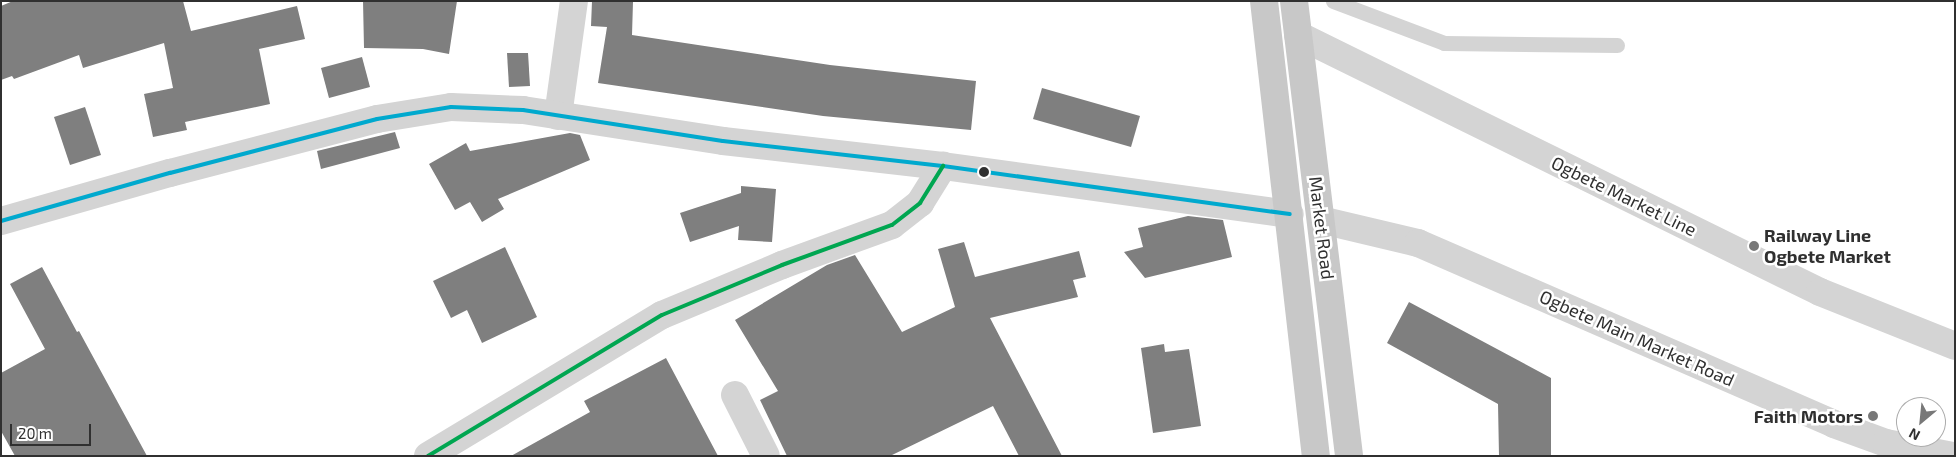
<!DOCTYPE html>
<style>
body{margin:0}
#map{position:relative;width:1956px;height:457px;overflow:hidden;background:#fff;font-family:"Exo 2",sans-serif}
div>[style]{position:absolute}
[style*='--x']{left:calc(var(--x)*1px);top:calc(var(--y)*1px);width:calc(var(--w)*1px);rotate:calc(var(--a)*1deg)}
.building>*{inset:0;background:#7f7f7f}
.service>*{height:15px;margin:-7.5px;padding:0 7.5px;transform-origin:7.5px;border-radius:7.5px;background:#d4d4d4}
.minor>*{height:28px;margin:-14px;padding:0 14px;transform-origin:14px;border-radius:14px;background:#d4d4d4}
.tertiary>*{height:28px;margin:-14px;padding:0 14px;transform-origin:14px;border-radius:14px;background:#d4d4d4}
.primary>*{height:28px;margin:-14px;padding:0 14px;transform-origin:14px;border-radius:14px;background:#c8c8c8}
.bus-1>*{height:4px;margin:-2px;padding:0 2px;transform-origin:2px;border-radius:2px;background:#00a9ce}
.bus-2>*{height:4px;margin:-2px;padding:0 2px;transform-origin:2px;border-radius:2px;background:#00a651}
.dots>*{width:14px;height:14px;translate:-50% -50%;box-sizing:border-box;border:2px solid #fff;border-radius:50%}
span{translate:-50% -50%;white-space:nowrap;text-align:center;line-height:1.15;-webkit-text-stroke:5px #fff;paint-order:stroke}
.street-label{font-size:18px;color:#303030}
.poi-label{font-size:18px;color:#303030;font-weight:700}
.left{translate:0 -50%;text-align:left}
.right{translate:-100% -50%;text-align:right}
.frame{position:absolute;inset:0;border:2px solid #303030;pointer-events:none}
.north{position:absolute;left:1896px;top:397px;width:50px;height:50px;box-sizing:border-box;background:#fff;border:1px solid #acacac;border-radius:50%;rotate:208deg;font-size:14px;font-weight:700;line-height:20px;text-align:center;color:#303030}
.north::after{content:'';display:block;margin:auto;width:18px;height:22px;background:#787878;clip-path:polygon(50% 0,100% 100%,50% 72%,0 100%)}
.scale{position:absolute;left:10px;top:424px;width:81px;height:22px;box-sizing:border-box;border:2px solid #303030;border-top:0;padding-left:6px;font-size:15px;line-height:18px;white-space:nowrap;color:#303030;-webkit-text-stroke:4px #fff;paint-order:stroke}
</style>
<div id="map">
<div class="building">
<div style="clip-path:polygon(13px 1px,183px 1px,191px 31px,297px 6px,305px 39px,259px 49px,270px 104px,185px 122px,187px 130px,153px 137px,144px 94px,173px 88px,164px 43px,83px 68px,79px 55px,14px 79px,12px 76px,1px 80px,1px 6px)"></div>
<div style="clip-path:polygon(363px 1px,457px 1px,449px 54px,423px 49px,364px 48px)"></div>
<div style="clip-path:polygon(592px 1px,633px 2px,632px 35px,830px 65px,976px 81px,971px 130px,823px 116px,598px 83px,607px 27px,591px 26px)"></div>
<div style="clip-path:polygon(507px 53px,528px 53px,530px 86px,509px 87px)"></div>
<div style="clip-path:polygon(362px 57px,370px 87px,329px 98px,321px 68px)"></div>
<div style="clip-path:polygon(1042px 88px,1140px 116px,1131px 147px,1033px 119px)"></div>
<div style="clip-path:polygon(85px 107px,101px 155px,70px 165px,54px 117px)"></div>
<div style="clip-path:polygon(395px 132px,400px 148px,321px 169px,317px 151px)"></div>
<div style="clip-path:polygon(570px 133px,580px 135px,590px 160px,498px 199px,504px 209px,482px 222px,470px 202px,455px 210px,429px 164px,466px 143px,470px 151px)"></div>
<div style="clip-path:polygon(741px 186px,776px 189px,772px 242px,738px 240px,739px 226px,690px 242px,680px 213px,741px 193px)"></div>
<div style="clip-path:polygon(1188px 216px,1223px 220px,1232px 257px,1145px 278px,1124px 252px,1143px 247px,1138px 228px)"></div>
<div style="clip-path:polygon(964px 242px,975px 277px,1079px 251px,1086px 277px,1073px 280px,1078px 297px,990px 318px,1062px 456px,1019px 456px,993px 406px,890px 456px,787px 456px,760px 400px,778px 391px,735px 320px,827px 265px,855px 255px,902px 332px,955px 307px,938px 249px)"></div>
<div style="clip-path:polygon(505px 247px,537px 317px,482px 343px,467px 310px,451px 318px,433px 281px)"></div>
<div style="clip-path:polygon(42px 267px,77px 332px,79px 331px,147px 456px,15px 456px,1px 431px,1px 373px,45px 349px,10px 284px)"></div>
<div style="clip-path:polygon(1409px 302px,1551px 378px,1551px 456px,1499px 456px,1498px 404px,1387px 343px)"></div>
<div style="clip-path:polygon(1164px 344px,1165px 352px,1189px 349px,1201px 426px,1153px 433px,1141px 348px)"></div>
<div style="clip-path:polygon(666px 358px,718px 456px,511px 456px,590px 412px,584px 401px)"></div>
</div>
<div class="service">
<div style="--x:1333;--y:1;--w:119;--a:20.7"></div>
<div style="--x:1444;--y:43;--w:173;--a:0.7"></div>
</div>
<div class="minor">
<div style="--x:1298;--y:35;--w:582;--a:26.21"></div>
<div style="--x:1820;--y:292;--w:145;--a:21.8"></div>
<div style="--x:558;--y:116;--w:116;--a:-82.1"></div>
<div style="--x:1;--y:221;--w:176;--a:-15.9"></div>
<div style="--x:170;--y:173;--w:214;--a:-14.6"></div>
<div style="--x:377;--y:119;--w:75;--a:-9.2"></div>
<div style="--x:451;--y:107;--w:72;--a:2.4"></div>
<div style="--x:523;--y:110;--w:202;--a:8.8"></div>
<div style="--x:723;--y:141;--w:221;--a:6.5"></div>
<div style="--x:943;--y:166;--w:350;--a:7.9"></div>
<div style="--x:735;--y:395;--w:68;--a:63.1"></div>
<div style="--x:428;--y:456;--w:273;--a:-31.1"></div>
<div style="--x:662;--y:315;--w:130;--a:-22.6"></div>
<div style="--x:782;--y:265;--w:117;--a:-20"></div>
<div style="--x:892;--y:225;--w:36;--a:-38"></div>
<div style="--x:920;--y:203;--w:44;--a:-58.1"></div>
</div>
<div class="tertiary">
<div style="--x:1321;--y:220;--w:100;--a:13.3"></div>
<div style="--x:1418;--y:243;--w:454;--a:23.5"></div>
<div style="--x:1834;--y:424;--w:55;--a:20.1"></div>
<div style="--x:1886;--y:443;--w:68;--a:11"></div>
</div>
<div class="primary">
<div style="--x:1264;--y:1;--w:458;--a:83.5"></div>
<div style="--x:1294;--y:1;--w:458;--a:83.1"></div>
</div>
<div class="bus-1">
<div style="--x:1;--y:221;--w:176;--a:-15.9"></div>
<div style="--x:170;--y:173;--w:214;--a:-14.6"></div>
<div style="--x:377;--y:119;--w:75;--a:-9.2"></div>
<div style="--x:451;--y:107;--w:72;--a:2.4"></div>
<div style="--x:523;--y:110;--w:202;--a:8.8"></div>
<div style="--x:723;--y:141;--w:221;--a:6.5"></div>
<div style="--x:943;--y:166;--w:350;--a:7.9"></div>
</div>
<div class="bus-2">
<div style="--x:428;--y:456;--w:273;--a:-31.1"></div>
<div style="--x:662;--y:315;--w:130;--a:-22.6"></div>
<div style="--x:782;--y:265;--w:117;--a:-20"></div>
<div style="--x:892;--y:225;--w:36;--a:-38"></div>
<div style="--x:920;--y:203;--w:44;--a:-58.1"></div>
</div>
<div class="dots">
<div style="left:984px;top:172px;background:#303030"></div>
<div style="left:1754px;top:246px;background:#787878"></div>
<div style="left:1873px;top:416px;background:#787878"></div>
</div>
<div class="street-label">
<span style="left:1624px;top:196px;rotate:26deg">Ogbete Market Line</span>
<span style="left:1322px;top:228px;rotate:83deg">Market Road</span>
<span style="left:1637px;top:338px;rotate:24deg">Ogbete Main Market Road</span>
</div>
<div class="poi-label">
<span class="left" style="left:1764px;top:246px">Railway Line<br>Ogbete Market</span>
<span class="right" style="left:1863px;top:416px">Faith Motors</span>
</div>
<div class="frame"></div>
<div class="north">N</div>
<div class="scale">20 m</div>
</div>
